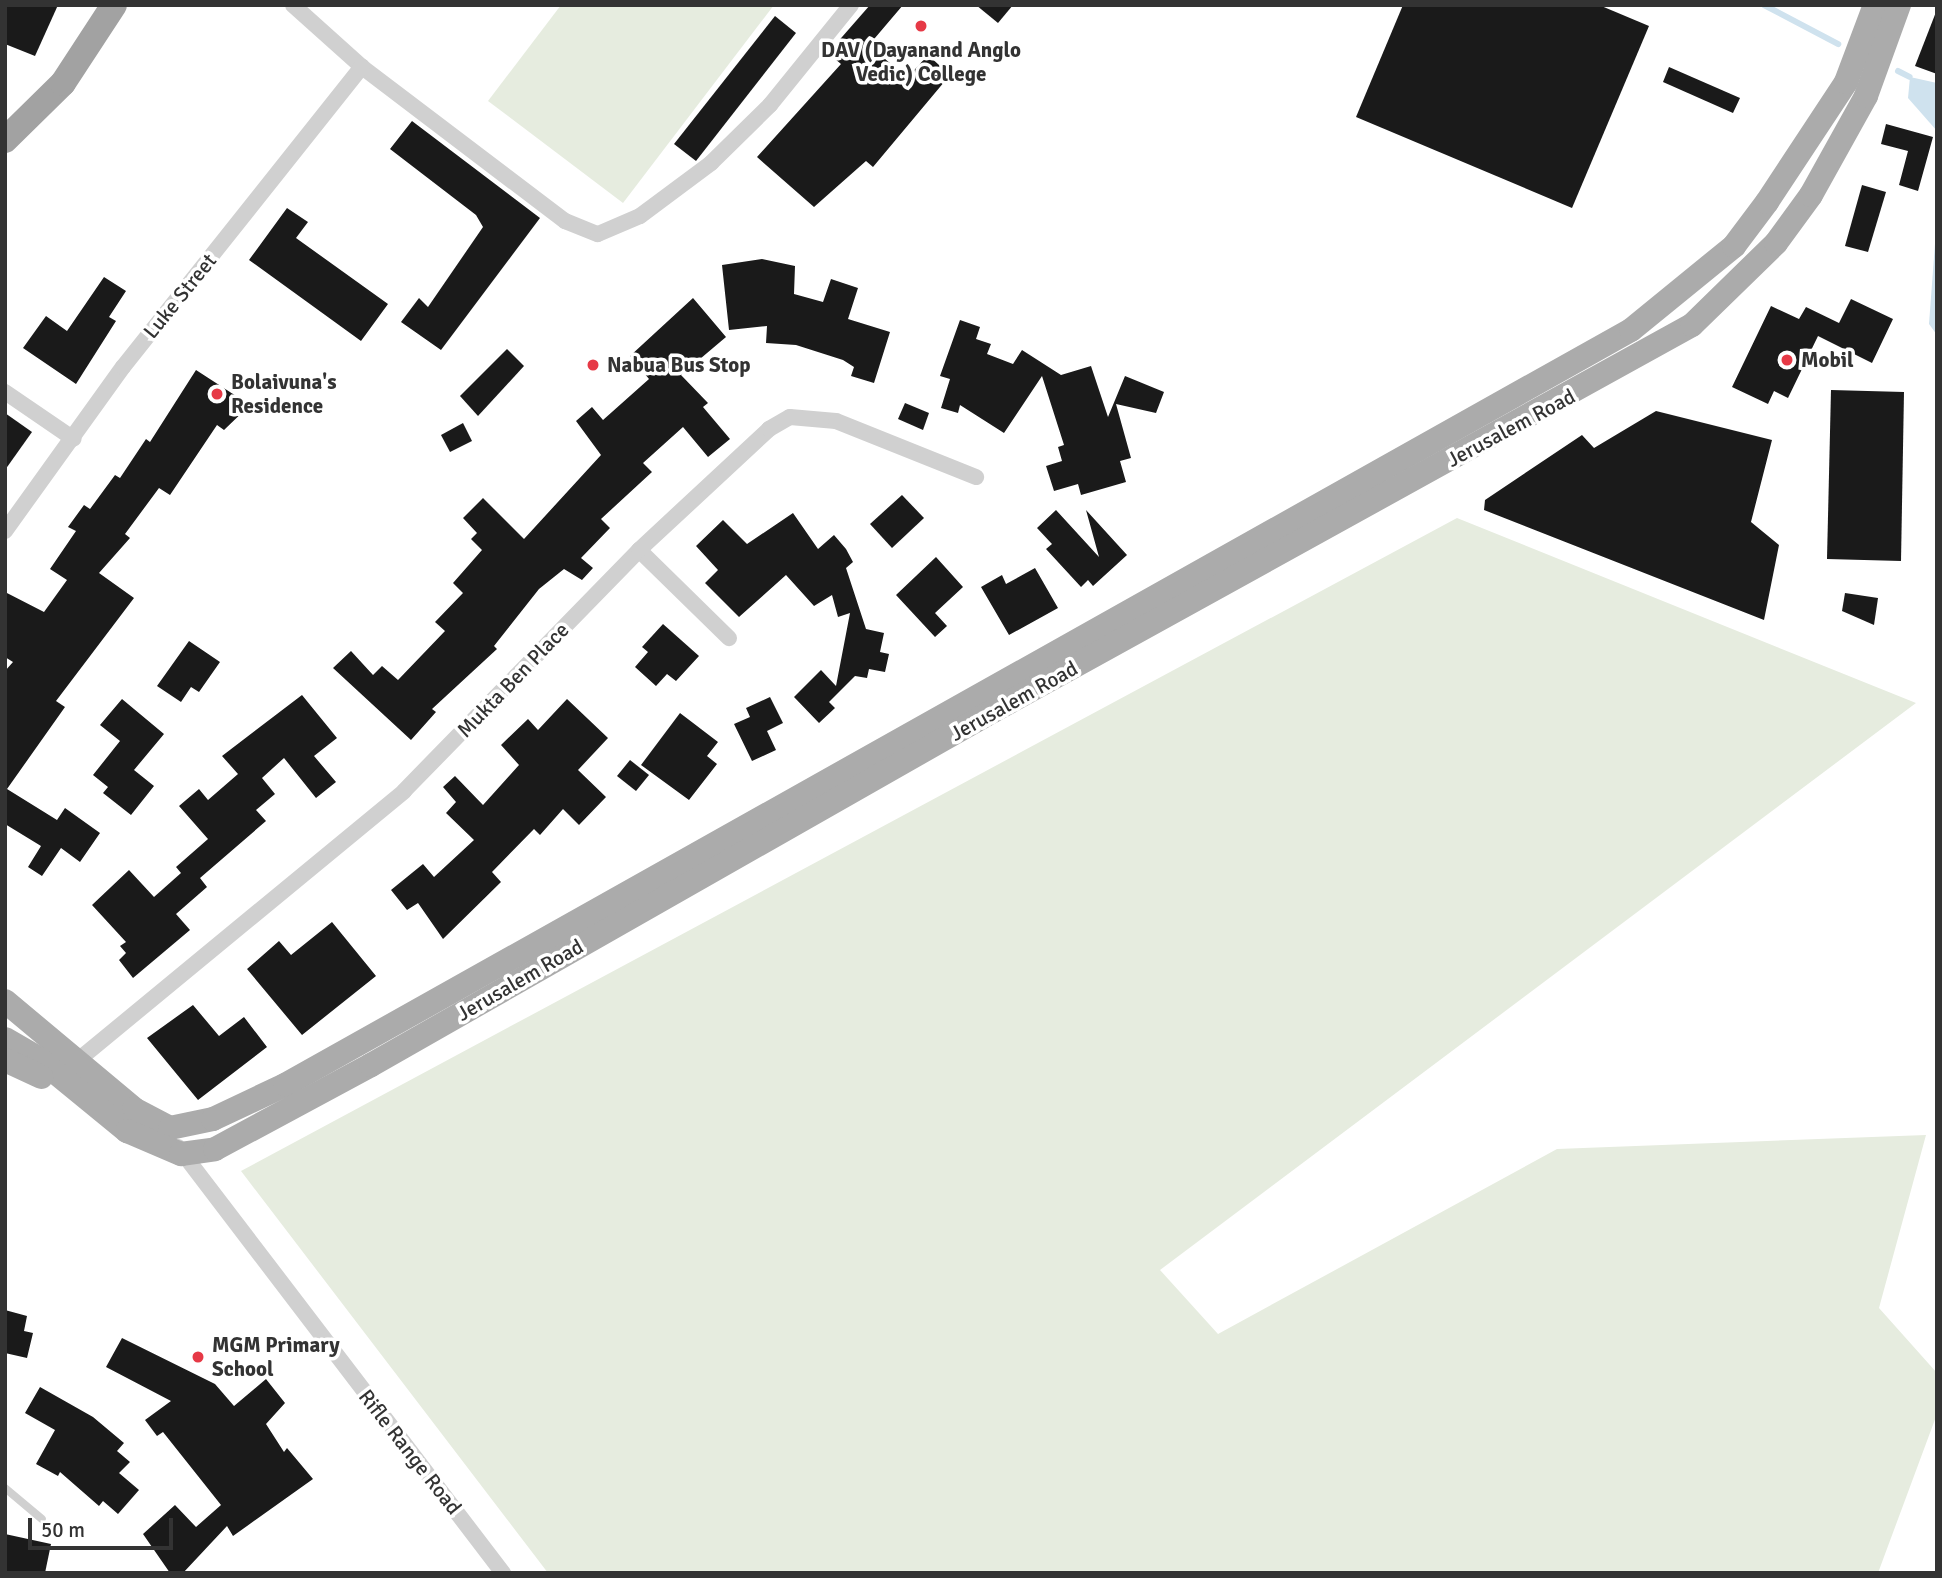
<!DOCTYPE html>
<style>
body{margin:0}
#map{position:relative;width:1942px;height:1578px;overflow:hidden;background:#fff;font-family:Signika,sans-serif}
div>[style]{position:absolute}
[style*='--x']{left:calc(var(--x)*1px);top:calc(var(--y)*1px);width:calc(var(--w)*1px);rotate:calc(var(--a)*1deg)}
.green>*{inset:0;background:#e6ecdf}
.water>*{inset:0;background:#cfe2ee}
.stream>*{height:6px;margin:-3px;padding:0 3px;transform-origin:3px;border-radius:3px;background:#cfe2ee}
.building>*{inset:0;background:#1a1a1a}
.service>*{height:8px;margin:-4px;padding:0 4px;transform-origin:4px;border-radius:4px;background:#d0d0d0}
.minor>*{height:16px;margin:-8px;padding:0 8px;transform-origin:8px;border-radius:8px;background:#d0d0d0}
.primary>*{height:24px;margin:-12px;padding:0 12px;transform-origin:12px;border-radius:12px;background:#ababab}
.trunk>*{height:26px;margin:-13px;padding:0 13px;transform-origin:13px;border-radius:13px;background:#a2a2a2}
.dots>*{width:19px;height:19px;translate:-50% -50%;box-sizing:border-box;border:4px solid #fff;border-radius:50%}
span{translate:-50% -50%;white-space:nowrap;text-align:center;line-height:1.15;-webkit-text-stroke:7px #fff;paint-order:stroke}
.poi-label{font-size:21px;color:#333;font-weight:700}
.left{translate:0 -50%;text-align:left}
.street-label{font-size:21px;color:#333}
.frame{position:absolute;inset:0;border:7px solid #333;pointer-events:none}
.scale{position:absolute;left:28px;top:1518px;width:145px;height:32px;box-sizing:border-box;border:4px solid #333;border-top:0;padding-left:9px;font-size:21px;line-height:24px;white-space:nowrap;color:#333;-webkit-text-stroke:5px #fff;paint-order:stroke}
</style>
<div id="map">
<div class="green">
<div style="clip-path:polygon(561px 5px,774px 5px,623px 203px,488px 101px)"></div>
<div style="clip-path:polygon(1457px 518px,1916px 703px,1160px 1270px,1218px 1334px,1557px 1149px,1926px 1135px,1879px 1308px,1937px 1373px,1937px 1414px,1878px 1573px,548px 1573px,241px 1171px)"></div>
</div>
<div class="water">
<div style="clip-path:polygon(1910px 77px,1937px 83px,1937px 131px,1908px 98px)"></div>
<div style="clip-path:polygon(1937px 217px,1937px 335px,1929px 324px)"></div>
</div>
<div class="stream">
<div style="--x:1764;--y:5;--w:84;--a:27.8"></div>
<div style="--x:1898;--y:71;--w:13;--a:27"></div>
</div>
<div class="building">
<div style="clip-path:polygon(5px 5px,58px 5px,35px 56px,5px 44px)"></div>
<div style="clip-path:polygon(870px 5px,903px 5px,869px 45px,907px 78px,928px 55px,950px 75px,873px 167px,866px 161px,814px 207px,757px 157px,841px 64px,828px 53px)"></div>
<div style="clip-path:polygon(976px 5px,1013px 5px,998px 23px)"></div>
<div style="clip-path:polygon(1403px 5px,1599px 5px,1649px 26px,1572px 208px,1356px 117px)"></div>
<div style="clip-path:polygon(1936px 12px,1937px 12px,1937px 74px,1915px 66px)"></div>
<div style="clip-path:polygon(775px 16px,796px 33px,696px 161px,674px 144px)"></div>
<div style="clip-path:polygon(1669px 67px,1740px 98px,1733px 113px,1663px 82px)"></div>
<div style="clip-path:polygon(412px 121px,540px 218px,441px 350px,401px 322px,419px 298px,428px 307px,483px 227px,476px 215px,390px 149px)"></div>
<div style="clip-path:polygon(1886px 124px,1933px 137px,1918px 191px,1899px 185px,1908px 151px,1881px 144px)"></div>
<div style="clip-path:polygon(1862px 185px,1886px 192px,1868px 252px,1845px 246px)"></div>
<div style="clip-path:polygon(287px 208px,308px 222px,296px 238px,388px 304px,361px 341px,249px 260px)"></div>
<div style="clip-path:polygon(762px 259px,795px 266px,794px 294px,823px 302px,831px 279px,858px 288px,848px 319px,890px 332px,874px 383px,851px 376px,854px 367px,843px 360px,796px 345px,766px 343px,767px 326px,729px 330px,722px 265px)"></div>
<div style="clip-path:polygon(104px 277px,126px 291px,109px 317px,116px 321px,76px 384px,23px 348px,46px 316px,67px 331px)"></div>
<div style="clip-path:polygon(693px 298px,726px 337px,681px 375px,708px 403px,703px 407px,730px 439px,708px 457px,683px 427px,643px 463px,652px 472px,601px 519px,610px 528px,581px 558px,593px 568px,582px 580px,564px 569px,539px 589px,494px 646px,497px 649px,432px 709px,436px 712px,411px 740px,333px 668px,351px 651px,373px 675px,382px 666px,398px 680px,445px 631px,435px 622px,463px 593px,453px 583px,482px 550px,471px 539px,477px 533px,463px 518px,483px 498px,524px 539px,601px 455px,576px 421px,592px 407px,603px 420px,649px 379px,630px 356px)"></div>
<div style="clip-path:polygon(1851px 299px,1893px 319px,1872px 363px,1818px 336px,1788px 398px,1774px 391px,1768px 404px,1732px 387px,1771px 306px,1799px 319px,1806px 307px,1839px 323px)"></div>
<div style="clip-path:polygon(960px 320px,980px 327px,976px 339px,991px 344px,987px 354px,1013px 364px,1022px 350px,1061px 375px,1091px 366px,1108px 417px,1125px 376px,1164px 392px,1156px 413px,1116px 404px,1131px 458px,1120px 461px,1126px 482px,1081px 495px,1078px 484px,1054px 491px,1046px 466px,1062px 461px,1058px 447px,1064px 445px,1042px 376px,1004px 433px,960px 405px,958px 413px,941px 408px,950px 379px,940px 376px)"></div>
<div style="clip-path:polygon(507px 349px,524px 366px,478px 416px,460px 396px)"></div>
<div style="clip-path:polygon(196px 370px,250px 405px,224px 430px,217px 425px,170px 495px,159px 488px,125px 534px,130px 538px,99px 573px,134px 598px,56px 701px,65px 707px,7px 789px,57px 820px,65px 808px,100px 833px,80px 862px,61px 848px,42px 876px,28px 867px,41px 846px,5px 824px,5px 671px,13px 662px,5px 657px,5px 592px,44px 612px,67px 580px,50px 569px,76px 531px,68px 527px,84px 505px,90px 509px,115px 475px,120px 478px,146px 439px,150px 442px)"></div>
<div style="clip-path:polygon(1831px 390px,1904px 392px,1901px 561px,1827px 559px)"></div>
<div style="clip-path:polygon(905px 403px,929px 413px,923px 430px,898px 419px)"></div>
<div style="clip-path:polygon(1656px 411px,1772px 440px,1751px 522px,1779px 545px,1764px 620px,1484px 510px,1485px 500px,1582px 435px,1594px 448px)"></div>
<div style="clip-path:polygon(5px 413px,32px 432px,5px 470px)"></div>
<div style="clip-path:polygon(463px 423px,472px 441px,450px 452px,441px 435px)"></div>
<div style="clip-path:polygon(902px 495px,924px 518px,892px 548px,870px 524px)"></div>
<div style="clip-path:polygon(1056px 510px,1099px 557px,1086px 510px,1127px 555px,1093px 586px,1088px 580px,1081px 587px,1046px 549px,1052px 544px,1037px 528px)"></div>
<div style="clip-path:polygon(793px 513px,818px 549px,834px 535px,846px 549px,853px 562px,846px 568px,866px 629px,884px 633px,880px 652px,889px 654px,885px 672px,869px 669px,867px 678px,855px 676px,829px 702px,835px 708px,819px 723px,794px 697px,821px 670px,836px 686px,850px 613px,838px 617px,832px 595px,814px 606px,786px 575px,739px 617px,705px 583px,718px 570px,696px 546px,723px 520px,747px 544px)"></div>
<div style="clip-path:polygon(936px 557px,963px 587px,935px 613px,947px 626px,935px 637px,896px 595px)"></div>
<div style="clip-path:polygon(1035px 568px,1058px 608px,1009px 635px,981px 587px,1002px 575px,1006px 584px)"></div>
<div style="clip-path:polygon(1845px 593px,1878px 598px,1874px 625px,1842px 611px)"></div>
<div style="clip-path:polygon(663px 624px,699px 656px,676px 681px,667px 674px,656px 686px,635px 667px,648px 652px,642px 647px)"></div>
<div style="clip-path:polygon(189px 641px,220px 662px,199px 692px,191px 687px,181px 702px,157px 686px)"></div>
<div style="clip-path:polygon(302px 695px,337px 738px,314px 756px,336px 782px,316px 798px,284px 758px,262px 778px,275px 794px,256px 810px,266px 821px,200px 878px,207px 887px,176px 914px,190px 930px,133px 978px,119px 960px,126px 953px,120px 946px,126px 942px,92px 905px,129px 870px,154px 897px,181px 873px,176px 867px,208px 839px,179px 806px,199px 789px,208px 800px,238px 774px,222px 756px)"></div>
<div style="clip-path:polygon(770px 697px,783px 723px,767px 731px,776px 750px,752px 761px,734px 724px,750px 717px,746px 708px)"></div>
<div style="clip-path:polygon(122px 699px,164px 734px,134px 770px,154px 786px,131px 815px,103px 793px,108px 787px,93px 775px,120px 741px,100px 725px)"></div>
<div style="clip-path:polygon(567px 699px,608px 738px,578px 770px,606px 797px,579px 825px,563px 809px,540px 835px,534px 829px,492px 872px,501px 882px,443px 939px,418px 903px,407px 910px,391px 890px,423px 864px,434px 877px,474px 840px,446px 813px,456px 802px,443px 787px,455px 776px,483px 805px,519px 765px,501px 745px,528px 719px,538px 730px)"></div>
<div style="clip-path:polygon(680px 713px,718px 742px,707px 756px,717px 764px,689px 800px,641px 765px)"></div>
<div style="clip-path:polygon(630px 760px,649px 775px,636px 791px,617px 776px)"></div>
<div style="clip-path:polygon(332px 922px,376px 976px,302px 1035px,247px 969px,279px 941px,291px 955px)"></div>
<div style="clip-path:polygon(193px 1005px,219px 1036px,244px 1017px,267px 1047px,198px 1100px,147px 1038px)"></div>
<div style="clip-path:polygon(5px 1310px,27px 1316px,24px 1331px,33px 1333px,27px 1358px,5px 1353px)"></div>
<div style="clip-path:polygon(122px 1338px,215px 1384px,234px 1406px,266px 1379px,285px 1403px,266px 1424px,284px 1452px,287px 1448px,313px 1479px,233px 1536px,227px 1526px,183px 1573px,170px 1573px,143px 1534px,175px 1505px,196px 1527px,221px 1505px,163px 1432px,157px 1436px,145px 1420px,171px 1401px,106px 1367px)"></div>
<div style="clip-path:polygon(40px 1387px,93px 1417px,124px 1443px,117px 1451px,130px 1462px,119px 1473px,139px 1490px,118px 1514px,103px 1501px,99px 1506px,60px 1472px,58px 1476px,36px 1464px,55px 1430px,25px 1413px)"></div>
<div style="clip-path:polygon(5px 1534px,51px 1544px,45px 1573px,5px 1573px)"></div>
</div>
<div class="service">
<div style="--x:5;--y:1488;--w:48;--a:40"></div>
</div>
<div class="minor">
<div style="--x:293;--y:5;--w:93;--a:41.9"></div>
<div style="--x:362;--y:67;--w:255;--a:37.2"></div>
<div style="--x:565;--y:221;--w:35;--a:22"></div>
<div style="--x:598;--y:234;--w:46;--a:-23.2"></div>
<div style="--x:640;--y:216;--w:89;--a:-36.7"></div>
<div style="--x:711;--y:163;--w:83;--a:-44.5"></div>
<div style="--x:770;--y:105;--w:129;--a:-51"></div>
<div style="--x:5;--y:392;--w:83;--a:34.3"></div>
<div style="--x:5;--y:531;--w:202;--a:-54.3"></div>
<div style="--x:123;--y:367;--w:384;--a:-51.5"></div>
<div style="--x:639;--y:550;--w:126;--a:44.4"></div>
<div style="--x:77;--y:1061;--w:424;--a:-39.5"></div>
<div style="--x:404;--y:791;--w:337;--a:-45.7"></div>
<div style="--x:639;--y:550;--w:178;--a:-42.9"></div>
<div style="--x:769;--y:429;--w:24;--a:-30"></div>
<div style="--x:790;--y:417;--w:46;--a:5"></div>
<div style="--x:836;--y:421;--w:151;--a:21.8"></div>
<div style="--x:178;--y:1147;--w:536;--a:52.66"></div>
</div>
<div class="primary">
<div style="--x:5;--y:1001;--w:168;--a:39.9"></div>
<div style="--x:134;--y:1109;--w:41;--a:27.8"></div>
<div style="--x:170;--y:1128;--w:44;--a:-11.8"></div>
<div style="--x:213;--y:1119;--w:80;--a:-25.3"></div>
<div style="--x:285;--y:1085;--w:1543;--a:-29.29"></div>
<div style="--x:1631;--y:330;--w:133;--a:-39.2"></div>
<div style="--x:1734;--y:246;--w:55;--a:-53.1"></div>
<div style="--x:1767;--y:202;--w:144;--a:-56.6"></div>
<div style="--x:1846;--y:82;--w:82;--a:-69.4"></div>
<div style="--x:5;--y:1039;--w:39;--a:30"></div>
<div style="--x:39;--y:1059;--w:114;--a:39.3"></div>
<div style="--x:127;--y:1131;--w:59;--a:23.1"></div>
<div style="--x:181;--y:1154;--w:34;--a:-8"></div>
<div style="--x:215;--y:1149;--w:177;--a:-28.3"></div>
<div style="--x:371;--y:1065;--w:716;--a:-29.65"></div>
<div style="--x:993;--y:711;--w:798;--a:-28.91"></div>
<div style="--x:1692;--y:325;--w:117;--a:-44.3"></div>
<div style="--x:1776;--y:243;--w:59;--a:-53.9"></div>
<div style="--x:1811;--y:195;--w:113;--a:-60.9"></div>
<div style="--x:1866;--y:96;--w:97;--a:-70.1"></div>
<div style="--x:5;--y:1060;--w:40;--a:25"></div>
</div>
<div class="trunk">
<div style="--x:5;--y:140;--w:81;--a:-44.5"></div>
<div style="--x:63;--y:83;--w:93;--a:-56.8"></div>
</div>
<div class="dots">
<div style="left:921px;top:26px;background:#e63946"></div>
<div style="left:1787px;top:360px;background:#e63946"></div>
<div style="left:593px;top:365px;background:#e63946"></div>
<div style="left:217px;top:394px;background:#e63946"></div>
<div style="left:198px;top:1357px;background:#e63946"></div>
</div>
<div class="poi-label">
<span style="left:921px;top:62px">DAV (Dayanand Anglo<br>Vedic) College</span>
<span class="left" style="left:1801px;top:360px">Mobil</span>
<span class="left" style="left:607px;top:365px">Nabua Bus Stop</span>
<span class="left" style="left:231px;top:394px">Bolaivuna's<br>Residence</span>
<span class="left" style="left:212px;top:1357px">MGM Primary<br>School</span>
</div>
<div class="street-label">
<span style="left:180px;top:296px;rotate:-51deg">Luke Street</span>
<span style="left:1511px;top:428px;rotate:-28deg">Jerusalem Road</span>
<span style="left:513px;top:680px;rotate:-46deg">Mukta Ben Place</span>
<span style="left:1014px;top:701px;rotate:-29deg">Jerusalem Road</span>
<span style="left:520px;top:980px;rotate:-30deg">Jerusalem Road</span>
<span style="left:410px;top:1452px;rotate:52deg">Rifle Range Road</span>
</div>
<div class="frame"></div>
<div class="scale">50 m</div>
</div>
